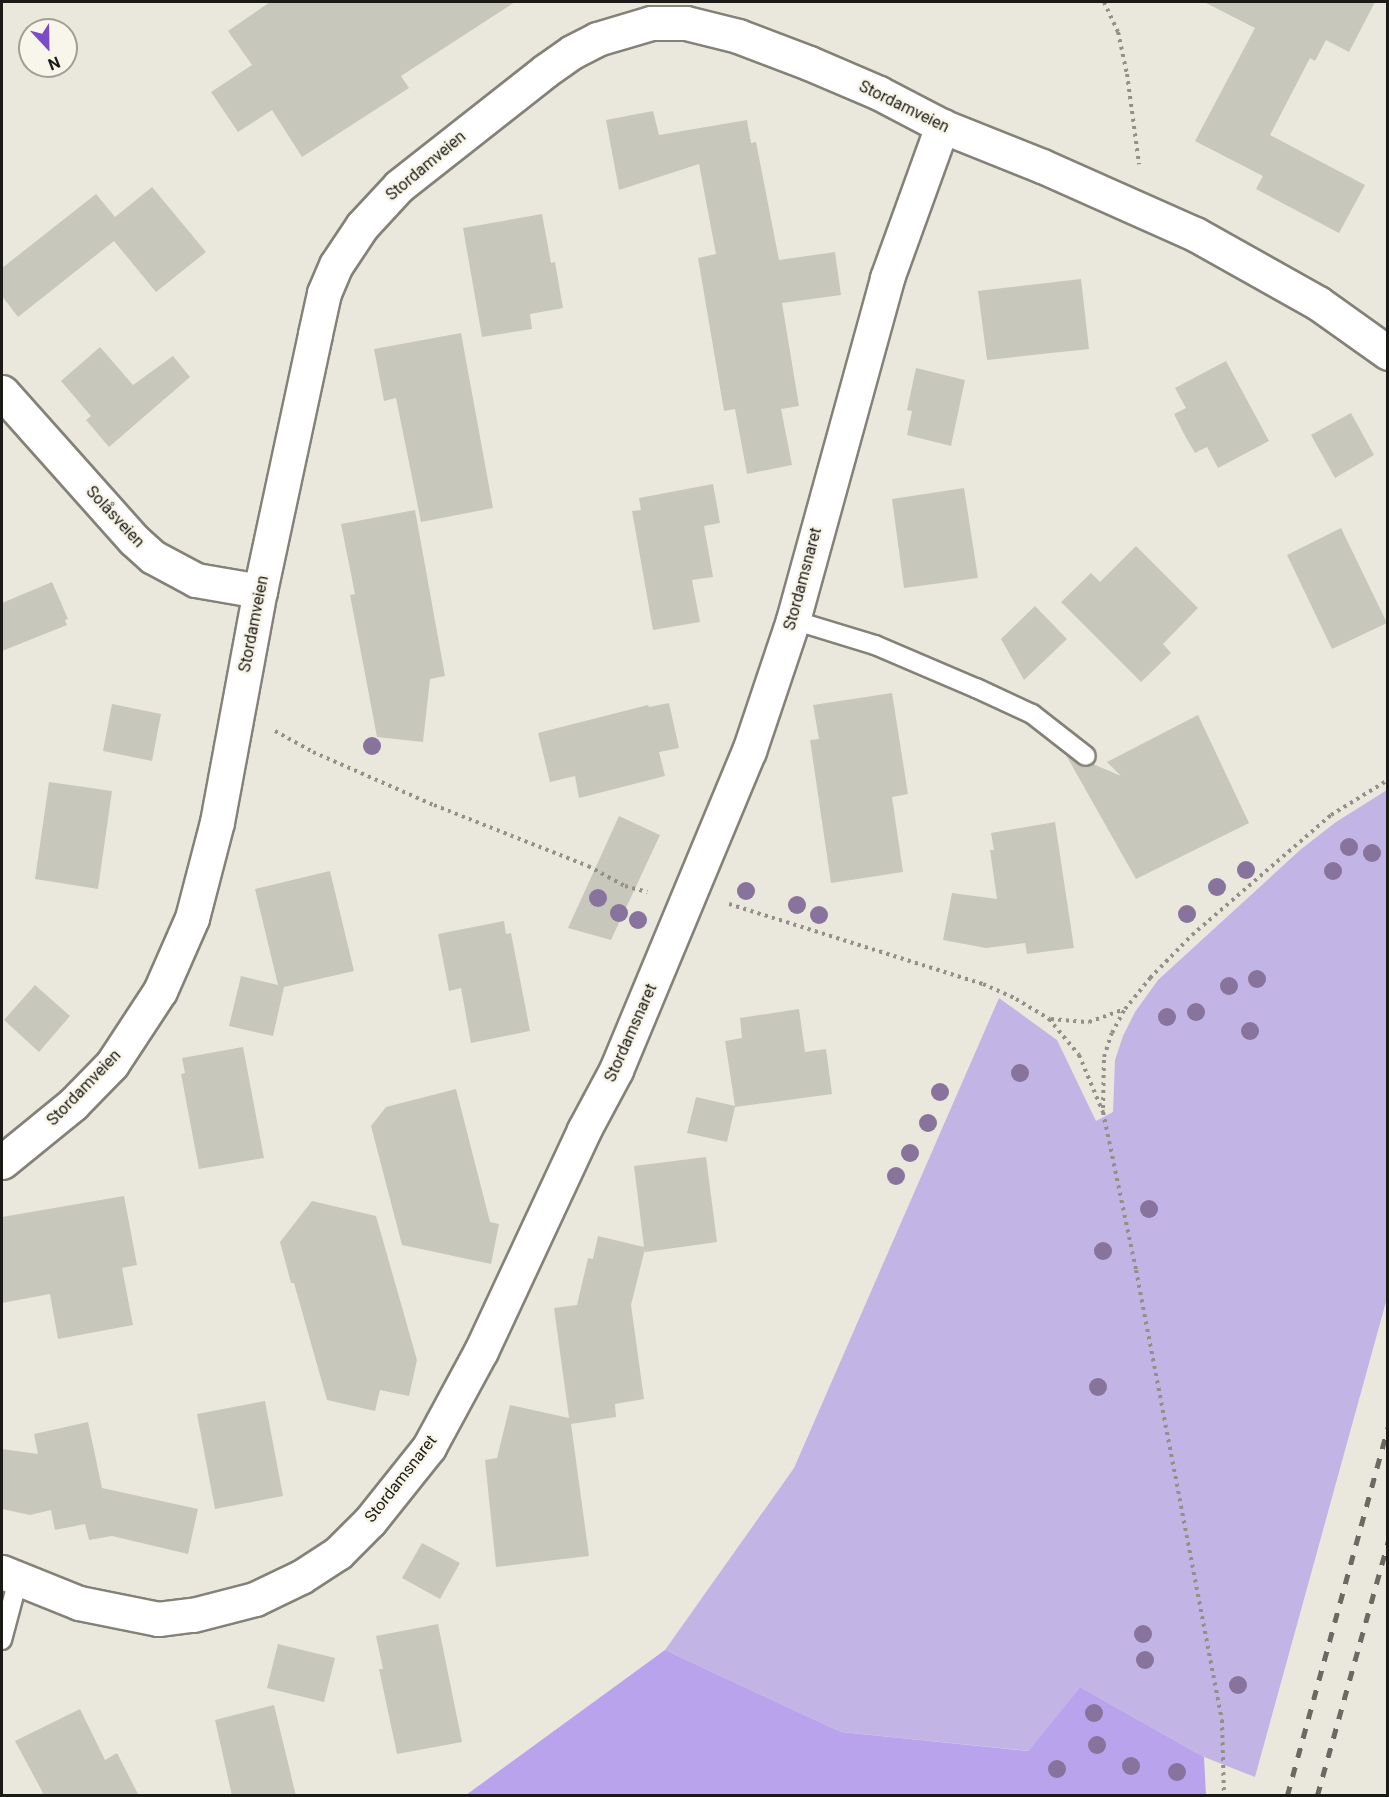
<!DOCTYPE html>
<meta charset="utf-8">
<style>
body{margin:0}
#map{position:relative;width:1389px;height:1797px;overflow:hidden;background:#eae8dd;font-family:Roboto,sans-serif}
div>[style]{position:absolute}
[style*='--x']{left:calc(var(--x)*1px);top:calc(var(--y)*1px);width:calc(var(--w)*1px);rotate:calc(var(--a)*1deg)}
.green>*{inset:0;background:#c2b5e6}
.forest>*{inset:0;background:#b8a3ec}
.building>*{inset:0;background:#c8c7bb}
.path>*{height:4px;margin-top:-2px;transform-origin:0;background:repeating-linear-gradient(90deg,#929088 0 3px,transparent 0 7.5px)}
.roads{filter:drop-shadow(2px 0 #848278) drop-shadow(-2px 0 #848278) drop-shadow(0 2px #848278) drop-shadow(0 -2px #848278)}
.lane>*{height:18px;margin:-9px;padding:0 9px;transform-origin:9px;border-radius:9px;background:#fff}
.street>*{height:33px;margin:-16.5px;padding:0 16.5px;transform-origin:16.5px;border-radius:16.5px;background:#fff}
.rail>*{height:4.5px;margin-top:-2.25px;transform-origin:0;background:repeating-linear-gradient(90deg,#6a6962 0 10px,transparent 0 20px)}
.trees>*{width:18px;height:18px;margin:-9px;border-radius:50%;background:#88739c}
span{translate:-50% -50%;white-space:nowrap;text-align:center;line-height:1.15;-webkit-text-stroke:5px #f8f6ea;paint-order:stroke}
.street-label{font-size:16px;color:#1b1a16}
.frame{position:absolute;inset:0;border:3px solid #1b1a16;pointer-events:none}
.north{position:absolute;left:18px;top:18px;width:60px;height:60px;box-sizing:border-box;background:#f8f6ea;border:2px solid #a09e95;border-radius:50%;rotate:158deg;font-size:16px;font-weight:700;line-height:24px;text-align:center;color:#1b1a16}
.north::after{content:'';display:block;margin:auto;width:21px;height:27px;background:#7a4dc6;clip-path:polygon(50% 0,100% 100%,50% 72%,0 100%)}
</style>
<div id="map">
<div class="green">
<div style="clip-path:polygon(1387px 790px,1387px 1298px,1255px 1777px,1204px 1757px,1080px 1687px,1030px 1751px,841px 1732px,665px 1650px,794px 1468px,999px 998px,1057px 1040px,1096px 1121px,1113px 1112px,1115px 1060px,1123px 1036px,1135px 1012px,1158px 980px,1300px 850px,1336px 822px)"></div>
</div>
<div class="forest">
<div style="clip-path:polygon(665px 1650px,841px 1732px,1029px 1751px,1080px 1687px,1204px 1757px,1206px 1795px,466px 1795px)"></div>
</div>
<div class="building">
<div style="clip-path:polygon(270px 2px,515px 2px,401px 76px,409px 88px,302px 157px,272px 110px,238px 132px,211px 92px,252px 65px,228px 31px)"></div>
<div style="clip-path:polygon(1204px 2px,1375px 2px,1349px 52px,1326px 40px,1315px 61px,1310px 58px,1270px 135px,1365px 185px,1339px 233px,1256px 189px,1263px 176px,1195px 141px,1255px 28px)"></div>
<div style="clip-path:polygon(653px 111px,659px 135px,747px 120px,751px 143px,756px 142px,779px 260px,835px 252px,841px 295px,782px 303px,799px 406px,781px 409px,792px 465px,747px 474px,735px 409px,724px 411px,698px 258px,716px 254px,699px 164px,619px 190px,606px 120px)"></div>
<div style="clip-path:polygon(152px 187px,206px 252px,156px 292px,114px 241px,18px 317px,2px 296px,2px 268px,96px 194px,115px 217px)"></div>
<div style="clip-path:polygon(542px 214px,551px 263px,555px 262px,563px 308px,530px 314px,532px 329px,482px 337px,463px 228px)"></div>
<div style="clip-path:polygon(1081px 279px,1089px 349px,987px 360px,978px 291px)"></div>
<div style="clip-path:polygon(461px 333px,493px 508px,421px 522px,396px 398px,384px 401px,374px 349px)"></div>
<div style="clip-path:polygon(100px 347px,133px 385px,173px 356px,190px 377px,109px 447px,86px 420px,91px 416px,61px 381px)"></div>
<div style="clip-path:polygon(1226px 361px,1269px 441px,1218px 468px,1207px 447px,1195px 453px,1184px 434px,1174px 414px,1186px 408px,1175px 388px)"></div>
<div style="clip-path:polygon(916px 368px,965px 380px,951px 446px,907px 435px,912px 411px,907px 410px)"></div>
<div style="clip-path:polygon(1351px 413px,1374px 455px,1335px 478px,1311px 435px)"></div>
<div style="clip-path:polygon(713px 484px,720px 523px,704px 526px,713px 577px,692px 580px,700px 622px,653px 630px,632px 511px,641px 510px,639px 498px)"></div>
<div style="clip-path:polygon(964px 488px,978px 578px,904px 588px,892px 499px)"></div>
<div style="clip-path:polygon(415px 510px,445px 676px,430px 679px,423px 742px,377px 737px,350px 595px,355px 594px,341px 524px)"></div>
<div style="clip-path:polygon(1341px 528px,1387px 623px,1332px 649px,1287px 555px)"></div>
<div style="clip-path:polygon(1136px 546px,1198px 608px,1163px 644px,1171px 653px,1141px 682px,1061px 602px,1091px 573px,1100px 582px)"></div>
<div style="clip-path:polygon(52px 582px,68px 619px,65px 620px,67px 625px,2px 651px,2px 603px)"></div>
<div style="clip-path:polygon(1035px 606px,1067px 639px,1024px 680px,1001px 639px)"></div>
<div style="clip-path:polygon(892px 693px,908px 794px,892px 797px,903px 872px,831px 883px,810px 740px,819px 739px,813px 705px)"></div>
<div style="clip-path:polygon(669px 703px,679px 748px,659px 752px,665px 776px,579px 798px,575px 776px,550px 782px,538px 733px,648px 705px,649px 707px)"></div>
<div style="clip-path:polygon(112px 704px,161px 714px,152px 761px,103px 751px)"></div>
<div style="clip-path:polygon(1198px 715px,1249px 823px,1136px 879px,1066px 755px,1084px 767px,1093px 764px,1121px 776px,1107px 762px)"></div>
<div style="clip-path:polygon(49px 782px,112px 791px,98px 889px,35px 879px)"></div>
<div style="clip-path:polygon(619px 816px,660px 835px,611px 940px,568px 928px)"></div>
<div style="clip-path:polygon(1055px 822px,1074px 948px,1027px 954px,1025px 943px,986px 948px,943px 940px,952px 893px,997px 899px,990px 850px,994px 850px,991px 833px)"></div>
<div style="clip-path:polygon(330px 871px,354px 971px,284px 987px,273px 1036px,229px 1026px,241px 976px,278px 985px,255px 889px)"></div>
<div style="clip-path:polygon(504px 921px,506px 934px,511px 933px,530px 1031px,471px 1043px,461px 988px,449px 991px,438px 934px)"></div>
<div style="clip-path:polygon(35px 985px,70px 1016px,39px 1052px,4px 1020px)"></div>
<div style="clip-path:polygon(799px 1009px,805px 1052px,826px 1049px,832px 1094px,735px 1107px,727px 1142px,687px 1133px,696px 1097px,735px 1106px,725px 1041px,742px 1038px,740px 1018px)"></div>
<div style="clip-path:polygon(243px 1047px,264px 1158px,199px 1169px,181px 1074px,185px 1073px,182px 1058px)"></div>
<div style="clip-path:polygon(456px 1089px,490px 1222px,499px 1224px,491px 1264px,402px 1245px,371px 1126px,386px 1107px)"></div>
<div style="clip-path:polygon(706px 1157px,717px 1242px,645px 1252px,645px 1249px,631px 1305px,644px 1399px,615px 1404px,616px 1417px,571px 1424px,589px 1556px,496px 1567px,485px 1460px,497px 1458px,510px 1405px,569px 1418px,554px 1308px,577px 1305px,588px 1258px,593px 1259px,598px 1236px,644px 1247px,634px 1166px)"></div>
<div style="clip-path:polygon(124px 1196px,137px 1265px,122px 1268px,133px 1325px,58px 1339px,50px 1294px,2px 1303px,2px 1217px)"></div>
<div style="clip-path:polygon(312px 1201px,376px 1216px,417px 1360px,409px 1396px,380px 1390px,375px 1411px,327px 1400px,294px 1283px,291px 1283px,280px 1242px)"></div>
<div style="clip-path:polygon(265px 1401px,283px 1496px,215px 1509px,197px 1414px)"></div>
<div style="clip-path:polygon(88px 1422px,102px 1488px,198px 1509px,188px 1554px,112px 1536px,89px 1540px,85px 1524px,55px 1530px,51px 1510px,30px 1515px,2px 1509px,2px 1449px,38px 1454px,34px 1434px)"></div>
<div style="clip-path:polygon(422px 1543px,460px 1563px,440px 1599px,402px 1578px)"></div>
<div style="clip-path:polygon(438px 1624px,462px 1742px,397px 1754px,379px 1669px,383px 1669px,376px 1636px)"></div>
<div style="clip-path:polygon(278px 1644px,335px 1658px,324px 1702px,267px 1688px)"></div>
<div style="clip-path:polygon(274px 1705px,296px 1796px,232px 1796px,215px 1720px)"></div>
<div style="clip-path:polygon(80px 1709px,105px 1760px,117px 1753px,139px 1796px,39px 1796px,43px 1793px,15px 1741px)"></div>
</div>
<div class="path">
<div style="--x:1104;--y:2;--w:33;--a:65"></div>
<div style="--x:1118;--y:32;--w:43;--a:77.9"></div>
<div style="--x:1127;--y:74;--w:91;--a:82.4"></div>
<div style="--x:275;--y:731;--w:43;--a:28.9"></div>
<div style="--x:313;--y:752;--w:132;--a:23.7"></div>
<div style="--x:434;--y:805;--w:166;--a:21.6"></div>
<div style="--x:588;--y:866;--w:42;--a:28.4"></div>
<div style="--x:625;--y:886;--w:23;--a:15"></div>
<div style="--x:729;--y:904;--w:266;--a:17.5"></div>
<div style="--x:983;--y:984;--w:36;--a:24"></div>
<div style="--x:1016;--y:999;--w:39;--a:31"></div>
<div style="--x:1049;--y:1019;--w:47;--a:50.2"></div>
<div style="--x:1079;--y:1055;--w:62;--a:67.2"></div>
<div style="--x:1103;--y:1112;--w:161;--a:78.2"></div>
<div style="--x:1136;--y:1270;--w:458;--a:79.2"></div>
<div style="--x:1222;--y:1720;--w:76;--a:88.5"></div>
<div style="--x:1051;--y:1019;--w:38;--a:5"></div>
<div style="--x:1089;--y:1022;--w:37;--a:-20"></div>
<div style="--x:1103;--y:1108;--w:51;--a:-88.9"></div>
<div style="--x:1104;--y:1057;--w:25;--a:-72"></div>
<div style="--x:1112;--y:1033;--w:27;--a:-62"></div>
<div style="--x:1125;--y:1009;--w:40;--a:-51"></div>
<div style="--x:1150;--y:978;--w:60;--a:-45.7"></div>
<div style="--x:1192;--y:935;--w:184;--a:-40.8"></div>
<div style="--x:1331;--y:815;--w:67;--a:-31.6"></div>
</div>
<div class="roads">
<div class="lane">
<div style="--x:793;--y:620;--w:86;--a:17"></div>
<div style="--x:875;--y:645;--w:110;--a:23.1"></div>
<div style="--x:976;--y:688;--w:62;--a:24.9"></div>
<div style="--x:1032;--y:714;--w:68;--a:37.9"></div>
<div style="--x:2;--y:1640;--w:62;--a:-75.1"></div>
</div>
<div class="street">
<div style="--x:2;--y:392;--w:198;--a:48.3"></div>
<div style="--x:134;--y:540;--w:25;--a:42"></div>
<div style="--x:153;--y:557;--w:49;--a:28.1"></div>
<div style="--x:196;--y:580;--w:65;--a:9.8"></div>
<div style="--x:2;--y:1162;--w:92;--a:-39.2"></div>
<div style="--x:73;--y:1104;--w:56;--a:-45.7"></div>
<div style="--x:112;--y:1064;--w:87;--a:-56.7"></div>
<div style="--x:160;--y:991;--w:80;--a:-66.3"></div>
<div style="--x:192;--y:918;--w:99;--a:-75.4"></div>
<div style="--x:217;--y:822;--w:235;--a:-79.5"></div>
<div style="--x:260;--y:591;--w:263;--a:-77.9"></div>
<div style="--x:315;--y:334;--w:42;--a:-77.6"></div>
<div style="--x:324;--y:293;--w:30;--a:-67"></div>
<div style="--x:336;--y:265;--w:47;--a:-56.3"></div>
<div style="--x:362;--y:226;--w:54;--a:-47.2"></div>
<div style="--x:399;--y:186;--w:186;--a:-38.2"></div>
<div style="--x:545;--y:71;--w:33;--a:-35"></div>
<div style="--x:572;--y:52;--w:28;--a:-27"></div>
<div style="--x:597;--y:39;--w:56;--a:-16.5"></div>
<div style="--x:651;--y:23;--w:35;--a:0"></div>
<div style="--x:686;--y:23;--w:54;--a:14"></div>
<div style="--x:738;--y:36;--w:76;--a:20.8"></div>
<div style="--x:809;--y:63;--w:76;--a:23.2"></div>
<div style="--x:879;--y:93;--w:71;--a:27.6"></div>
<div style="--x:942;--y:126;--w:108;--a:21.8"></div>
<div style="--x:1042;--y:166;--w:167;--a:24"></div>
<div style="--x:1195;--y:234;--w:141;--a:29.3"></div>
<div style="--x:1318;--y:303;--w:86;--a:35.5"></div>
<div style="--x:2;--y:1572;--w:83;--a:21.9"></div>
<div style="--x:79;--y:1603;--w:81;--a:11.4"></div>
<div style="--x:158;--y:1619;--w:35;--a:-7"></div>
<div style="--x:193;--y:1615;--w:64;--a:-14.5"></div>
<div style="--x:255;--y:1599;--w:51;--a:-25.6"></div>
<div style="--x:301;--y:1577;--w:44;--a:-33"></div>
<div style="--x:338;--y:1553;--w:45;--a:-45"></div>
<div style="--x:370;--y:1521;--w:95;--a:-51.4"></div>
<div style="--x:429;--y:1447;--w:109;--a:-61.6"></div>
<div style="--x:481;--y:1351;--w:244;--a:-65"></div>
<div style="--x:584;--y:1130;--w:68;--a:-61.9"></div>
<div style="--x:616;--y:1070;--w:346;--a:-67.4"></div>
<div style="--x:749;--y:751;--w:138;--a:-71.4"></div>
<div style="--x:793;--y:620;--w:355;--a:-74.6"></div>
<div style="--x:887;--y:278;--w:162;--a:-70.1"></div>
</div>
</div>
<div class="rail">
<div style="--x:1287;--y:1796;--w:382;--a:-74.7"></div>
<div style="--x:1317;--y:1796;--w:265;--a:-74.4"></div>
</div>
<div class="trees">
<div style="left:372px;top:746px"></div>
<div style="left:1349px;top:847px"></div>
<div style="left:1372px;top:853px"></div>
<div style="left:1246px;top:870px"></div>
<div style="left:1333px;top:871px"></div>
<div style="left:1217px;top:887px"></div>
<div style="left:746px;top:891px"></div>
<div style="left:598px;top:898px"></div>
<div style="left:797px;top:905px"></div>
<div style="left:619px;top:913px"></div>
<div style="left:1187px;top:914px"></div>
<div style="left:819px;top:915px"></div>
<div style="left:638px;top:920px"></div>
<div style="left:1257px;top:979px"></div>
<div style="left:1229px;top:986px"></div>
<div style="left:1196px;top:1012px"></div>
<div style="left:1167px;top:1017px"></div>
<div style="left:1250px;top:1031px"></div>
<div style="left:1020px;top:1073px"></div>
<div style="left:940px;top:1092px"></div>
<div style="left:928px;top:1123px"></div>
<div style="left:910px;top:1153px"></div>
<div style="left:896px;top:1176px"></div>
<div style="left:1149px;top:1209px"></div>
<div style="left:1103px;top:1251px"></div>
<div style="left:1098px;top:1387px"></div>
<div style="left:1143px;top:1634px"></div>
<div style="left:1145px;top:1660px"></div>
<div style="left:1238px;top:1685px"></div>
<div style="left:1094px;top:1713px"></div>
<div style="left:1097px;top:1745px"></div>
<div style="left:1131px;top:1766px"></div>
<div style="left:1057px;top:1769px"></div>
<div style="left:1177px;top:1772px"></div>
</div>
<div class="street-label">
<span style="left:904px;top:107px;rotate:26deg">Stordamveien</span>
<span style="left:426px;top:166px;rotate:-40deg">Stordamveien</span>
<span style="left:115px;top:517px;rotate:47deg">Solåsveien</span>
<span style="left:803px;top:579px;rotate:-75deg">Stordamsnaret</span>
<span style="left:254px;top:624px;rotate:-79deg">Stordamveien</span>
<span style="left:631px;top:1033px;rotate:-66deg">Stordamsnaret</span>
<span style="left:84px;top:1088px;rotate:-46deg">Stordamveien</span>
<span style="left:401px;top:1479px;rotate:-52deg">Stordamsnaret</span>
</div>
<div class="frame"></div>
<div class="north">N</div>
</div>
